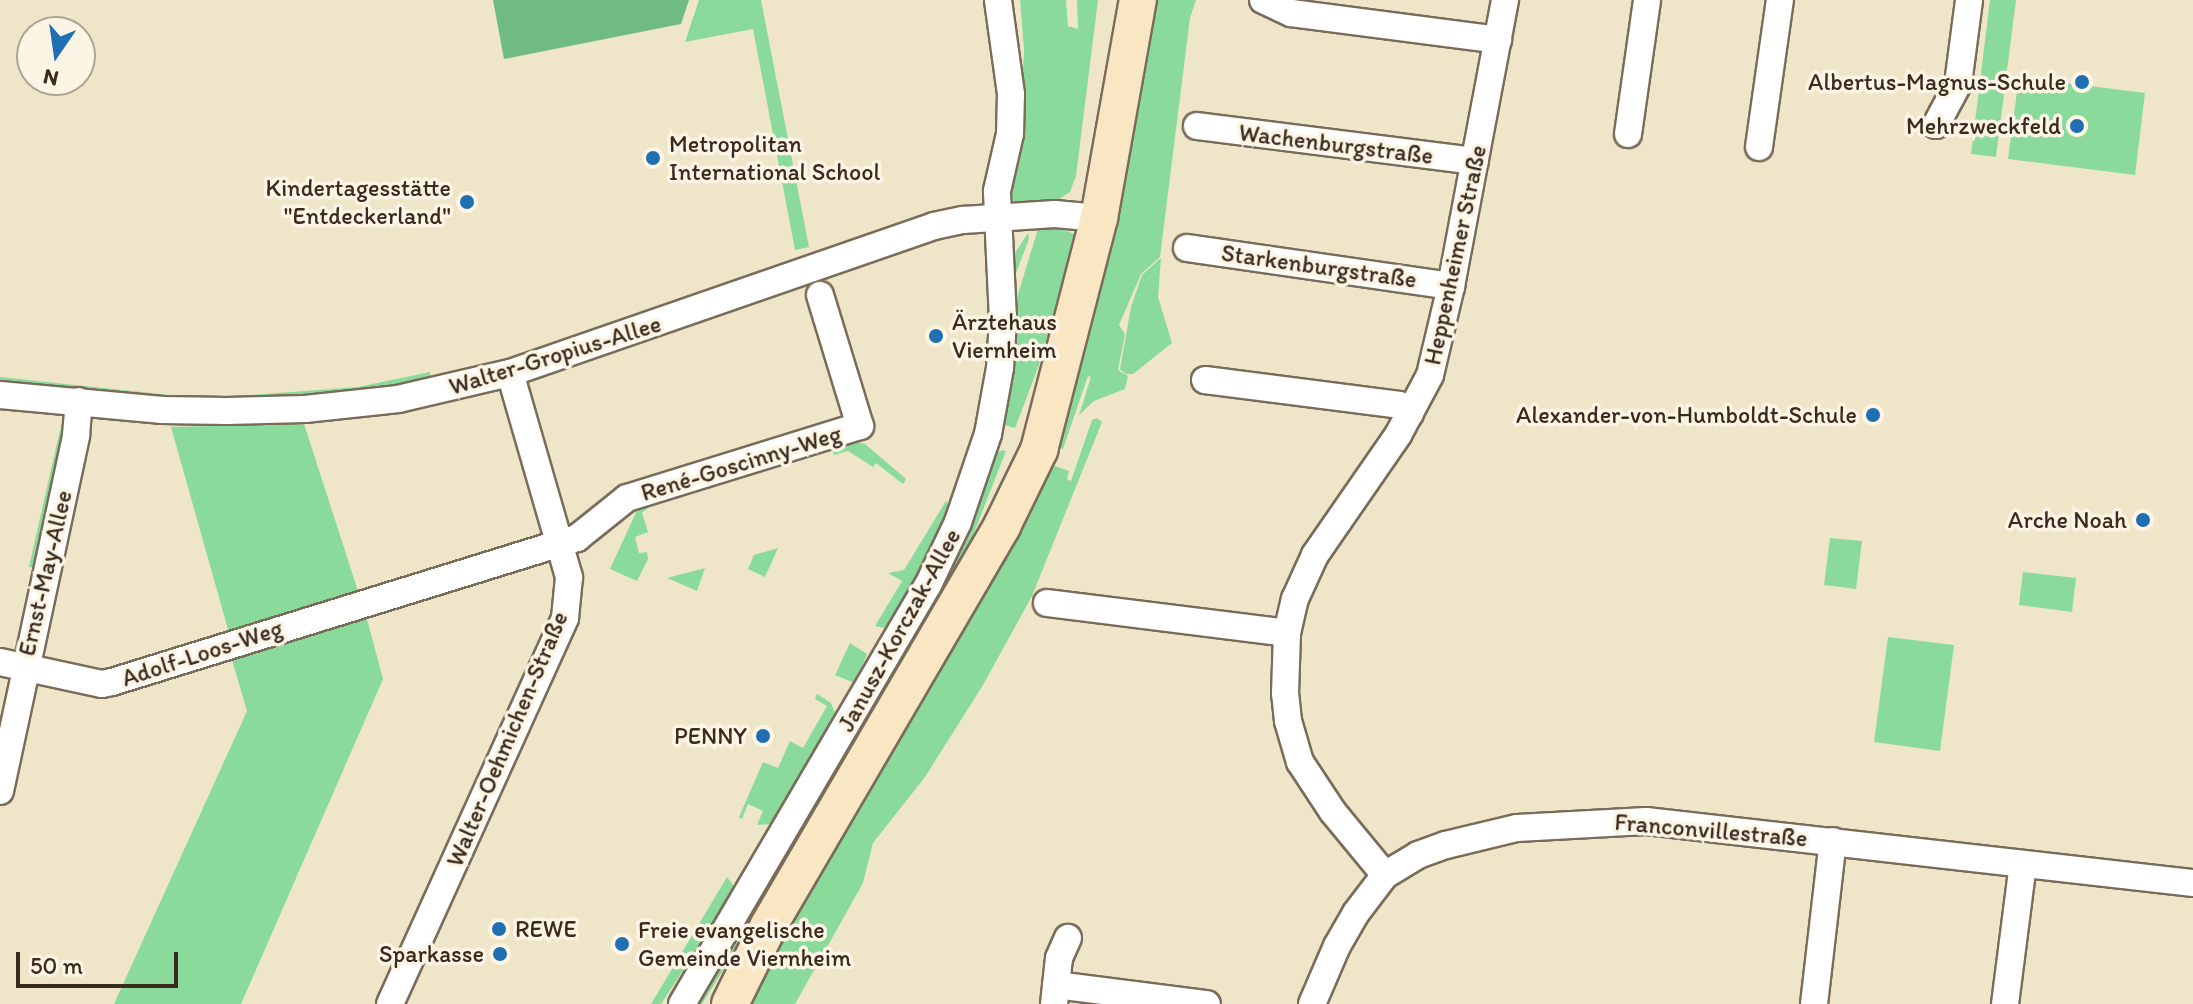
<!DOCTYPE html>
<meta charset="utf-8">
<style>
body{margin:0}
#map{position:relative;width:2193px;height:1004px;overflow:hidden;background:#efe6c9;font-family:Itim,sans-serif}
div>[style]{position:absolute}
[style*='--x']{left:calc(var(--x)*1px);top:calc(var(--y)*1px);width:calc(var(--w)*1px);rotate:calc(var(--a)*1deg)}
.green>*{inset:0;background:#8adb9b}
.forest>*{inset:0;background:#6fbb83}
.roads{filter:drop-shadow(2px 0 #7a6c5a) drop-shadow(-2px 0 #7a6c5a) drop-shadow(0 2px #7a6c5a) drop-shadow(0 -2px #7a6c5a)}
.minor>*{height:26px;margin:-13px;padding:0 13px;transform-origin:13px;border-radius:13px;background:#fff}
.secondary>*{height:36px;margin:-18px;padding:0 18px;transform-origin:18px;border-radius:18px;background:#f9e7c3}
.dots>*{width:22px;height:22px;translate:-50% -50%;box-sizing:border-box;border:4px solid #fcf5e5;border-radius:50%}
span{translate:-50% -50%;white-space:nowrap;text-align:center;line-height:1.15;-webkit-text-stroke:7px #fcf5e5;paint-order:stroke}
.poi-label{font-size:24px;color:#3b2a1e}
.right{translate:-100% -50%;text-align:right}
.left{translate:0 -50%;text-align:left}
.street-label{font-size:24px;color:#3b2a1e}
.north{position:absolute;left:16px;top:16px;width:80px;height:80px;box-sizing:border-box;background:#fcf5e5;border:2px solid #afa495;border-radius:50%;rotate:193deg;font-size:22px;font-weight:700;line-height:32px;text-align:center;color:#3b2a1e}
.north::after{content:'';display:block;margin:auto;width:28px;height:36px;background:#1f6fb2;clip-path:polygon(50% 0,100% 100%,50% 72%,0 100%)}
.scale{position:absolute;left:16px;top:952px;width:162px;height:36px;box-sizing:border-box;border:4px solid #3b2a1e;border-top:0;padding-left:10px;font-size:24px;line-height:28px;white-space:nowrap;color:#3b2a1e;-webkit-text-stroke:6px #fcf5e5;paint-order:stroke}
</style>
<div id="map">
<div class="green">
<div style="clip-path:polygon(699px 0,761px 0,809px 247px,795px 250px,753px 29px,685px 42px)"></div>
<div style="clip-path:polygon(1020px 0,1066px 0,1068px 26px,1078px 29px,1077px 0,1098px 0,1076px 176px,1070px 192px,1050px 205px,1017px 206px,1010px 193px,1020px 131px,1024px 49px)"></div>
<div style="clip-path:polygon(1150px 0,1196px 0,1190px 18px,1160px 257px,1141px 274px,1119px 325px,1125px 334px,1118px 370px,1128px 376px,1125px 389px,1094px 401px,1079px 415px,1091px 377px,1088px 376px,1063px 449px,1049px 444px,1092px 315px,1113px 238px)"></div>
<div style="clip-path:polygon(1990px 0,2016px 0,1996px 157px,1971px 154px)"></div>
<div style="clip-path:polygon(2019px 77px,2145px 93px,2135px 175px,2008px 159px)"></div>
<div style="clip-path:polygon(1056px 227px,1074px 234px,1075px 239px,1039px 365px,1015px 428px,1001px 424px,1015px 304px,1038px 229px)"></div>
<div style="clip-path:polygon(1028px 233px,1029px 239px,1013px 281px,1013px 256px)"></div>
<div style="clip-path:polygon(1161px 258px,1158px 297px,1172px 343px,1133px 374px,1126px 374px,1120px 369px,1131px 307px,1142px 275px)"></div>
<div style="clip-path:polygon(430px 372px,431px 379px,361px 394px,310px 398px,170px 400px,0 384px,0 377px,170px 395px,239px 396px,358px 387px)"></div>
<div style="clip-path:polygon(1097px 418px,1102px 422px,1032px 596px,983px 685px,925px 777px,873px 843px,863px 883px,795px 1004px,740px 1004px,1041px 461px,1069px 471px,1067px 479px,1071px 481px,1092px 420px)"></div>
<div style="clip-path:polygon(304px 424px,359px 594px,229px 633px,171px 427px)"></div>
<div style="clip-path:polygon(60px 430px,68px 431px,38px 569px,29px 567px)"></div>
<div style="clip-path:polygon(856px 442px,865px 444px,906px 479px,903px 484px,876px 463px,873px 467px,848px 451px,834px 455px,833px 451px,822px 451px)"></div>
<div style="clip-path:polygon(1002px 450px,1006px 451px,965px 556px,750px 927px,702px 1004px,692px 1004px,993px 456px)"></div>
<div style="clip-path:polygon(946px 501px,949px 505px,933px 545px,889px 624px,885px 628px,875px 626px,902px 581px,888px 573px,904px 570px)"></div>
<div style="clip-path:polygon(654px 503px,642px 513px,648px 532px,635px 537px,639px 553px,647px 552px,648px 559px,637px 581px,610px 569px,638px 508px)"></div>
<div style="clip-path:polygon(1830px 538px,1862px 541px,1856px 589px,1824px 585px)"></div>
<div style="clip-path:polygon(778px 548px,765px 577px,748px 569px,754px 555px)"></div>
<div style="clip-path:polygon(705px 568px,697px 591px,667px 578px)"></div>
<div style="clip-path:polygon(2023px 572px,2076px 578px,2072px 612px,2019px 605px)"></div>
<div style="clip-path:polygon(367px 619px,383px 679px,241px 1004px,114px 1004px,247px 711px,232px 660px)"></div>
<div style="clip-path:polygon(1888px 637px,1954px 645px,1940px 751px,1874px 742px)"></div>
<div style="clip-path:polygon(850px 643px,867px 654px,856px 680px,852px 682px,835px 675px)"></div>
<div style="clip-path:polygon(817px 694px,831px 703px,836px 715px,777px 816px,771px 824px,757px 825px,763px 811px,748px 804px,742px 819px,739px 817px,763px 762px,778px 768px,790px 741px,803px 748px,827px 706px,815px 699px)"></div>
<div style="clip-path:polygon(727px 877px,733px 885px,733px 894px,661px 1004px,651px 1004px)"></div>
</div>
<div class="forest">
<div style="clip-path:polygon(493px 0,689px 0,681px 24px,504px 59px)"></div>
</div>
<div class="roads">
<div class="minor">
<div style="--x:1263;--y:0;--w:31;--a:25"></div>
<div style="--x:1291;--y:13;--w:209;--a:7.4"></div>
<div style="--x:1936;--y:125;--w:47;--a:-61.8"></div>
<div style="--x:1958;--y:84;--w:85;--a:-82.5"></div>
<div style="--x:1197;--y:126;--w:280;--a:7.2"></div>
<div style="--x:1628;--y:134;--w:135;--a:-81.9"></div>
<div style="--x:1759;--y:147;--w:148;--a:-81.9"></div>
<div style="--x:1187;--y:248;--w:267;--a:8.2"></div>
<div style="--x:1205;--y:380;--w:196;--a:7.3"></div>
<div style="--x:1399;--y:405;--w:14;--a:39"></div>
<div style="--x:0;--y:395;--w:163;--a:5.3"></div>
<div style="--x:162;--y:410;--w:65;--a:0.9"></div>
<div style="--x:227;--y:411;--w:78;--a:-1.5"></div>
<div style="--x:305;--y:409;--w:94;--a:-6.1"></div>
<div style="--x:398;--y:399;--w:115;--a:-13.1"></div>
<div style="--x:510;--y:373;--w:449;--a:-19.1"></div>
<div style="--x:934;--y:226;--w:30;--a:-12"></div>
<div style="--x:963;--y:220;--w:92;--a:-3.7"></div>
<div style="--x:1055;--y:214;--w:44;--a:5.2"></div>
<div style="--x:1047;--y:603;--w:242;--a:7.1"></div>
<div style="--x:0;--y:662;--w:104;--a:12.2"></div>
<div style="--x:102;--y:684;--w:10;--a:-11"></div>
<div style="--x:112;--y:682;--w:487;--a:-17.2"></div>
<div style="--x:577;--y:538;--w:64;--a:-38.7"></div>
<div style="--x:627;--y:498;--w:244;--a:-17.2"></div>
<div style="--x:860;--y:426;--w:137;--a:-107"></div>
<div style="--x:0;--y:791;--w:364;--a:-77.9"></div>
<div style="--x:76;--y:435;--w:34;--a:-85"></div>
<div style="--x:1385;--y:875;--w:82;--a:-129.5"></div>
<div style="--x:1333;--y:812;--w:60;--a:-123.4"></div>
<div style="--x:1300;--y:762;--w:43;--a:-106.3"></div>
<div style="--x:1288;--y:721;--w:27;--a:-96"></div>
<div style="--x:1285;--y:694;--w:61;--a:-88.1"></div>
<div style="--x:1287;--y:633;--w:35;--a:-77"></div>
<div style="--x:1295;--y:599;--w:48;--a:-65.6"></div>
<div style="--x:1315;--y:555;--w:146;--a:-55.3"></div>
<div style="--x:1398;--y:435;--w:68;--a:-61.9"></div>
<div style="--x:1430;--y:375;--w:91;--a:-76.7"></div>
<div style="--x:1451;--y:286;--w:291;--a:-79.3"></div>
<div style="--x:1056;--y:985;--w:152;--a:7.2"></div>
<div style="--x:390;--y:1004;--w:424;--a:-65.6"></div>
<div style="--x:565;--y:618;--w:41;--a:-84.4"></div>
<div style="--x:569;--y:577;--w:212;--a:-106.1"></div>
<div style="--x:682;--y:1004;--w:486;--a:-59.6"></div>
<div style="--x:928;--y:585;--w:70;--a:-64.5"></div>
<div style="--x:958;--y:522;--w:93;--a:-71.2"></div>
<div style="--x:988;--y:434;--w:67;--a:-79.7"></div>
<div style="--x:1000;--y:368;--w:48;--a:-86.4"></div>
<div style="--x:1003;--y:320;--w:129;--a:-92.7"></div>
<div style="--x:997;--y:191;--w:58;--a:-77.2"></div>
<div style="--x:1010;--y:134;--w:40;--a:-88.6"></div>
<div style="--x:1011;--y:94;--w:95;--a:-97.9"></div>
<div style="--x:1054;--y:1004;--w:46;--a:-83.8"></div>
<div style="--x:1059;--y:958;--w:22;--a:-66"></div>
<div style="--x:1312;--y:1004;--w:63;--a:-66.7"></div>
<div style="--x:1337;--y:946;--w:38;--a:-60"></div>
<div style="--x:1356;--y:913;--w:48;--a:-52.7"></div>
<div style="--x:1385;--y:875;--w:39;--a:-31"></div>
<div style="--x:1418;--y:855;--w:30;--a:-20"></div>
<div style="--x:1446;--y:845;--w:73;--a:-13.5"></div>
<div style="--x:1517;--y:828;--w:129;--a:-3.1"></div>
<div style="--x:1646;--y:821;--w:551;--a:6.47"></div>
<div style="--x:1814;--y:1004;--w:164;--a:-83.4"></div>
<div style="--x:2005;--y:1004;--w:141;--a:-82.7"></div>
</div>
<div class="secondary">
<div style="--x:730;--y:1004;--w:88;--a:-63.7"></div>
<div style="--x:769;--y:925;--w:462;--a:-59.7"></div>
<div style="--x:1002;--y:526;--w:85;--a:-64"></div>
<div style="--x:1039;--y:450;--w:240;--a:-75.5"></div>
<div style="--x:1099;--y:218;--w:221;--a:-79.9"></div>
</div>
</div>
<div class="dots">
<div style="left:2082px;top:82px;background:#1f6fb2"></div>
<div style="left:2077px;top:126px;background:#1f6fb2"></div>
<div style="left:653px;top:158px;background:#1f6fb2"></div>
<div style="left:467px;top:202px;background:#1f6fb2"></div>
<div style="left:936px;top:336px;background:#1f6fb2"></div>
<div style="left:1873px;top:415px;background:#1f6fb2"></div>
<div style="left:2143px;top:520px;background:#1f6fb2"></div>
<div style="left:763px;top:736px;background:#1f6fb2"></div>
<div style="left:499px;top:929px;background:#1f6fb2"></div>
<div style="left:622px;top:944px;background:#1f6fb2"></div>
<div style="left:500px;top:954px;background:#1f6fb2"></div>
</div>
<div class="poi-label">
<span class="right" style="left:2066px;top:82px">Albertus-Magnus-Schule</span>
<span class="right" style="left:2061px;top:126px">Mehrzweckfeld</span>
<span class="left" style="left:669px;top:158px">Metropolitan<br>International School</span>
<span class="right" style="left:451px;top:202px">Kindertagesstätte<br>"Entdeckerland"</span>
<span class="left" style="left:952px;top:336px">Ärztehaus<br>Viernheim</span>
<span class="right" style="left:1857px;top:415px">Alexander-von-Humboldt-Schule</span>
<span class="right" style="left:2127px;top:520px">Arche Noah</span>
<span class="right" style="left:747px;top:736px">PENNY</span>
<span class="left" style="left:515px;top:929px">REWE</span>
<span class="left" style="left:638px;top:944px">Freie evangelische<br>Gemeinde Viernheim</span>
<span class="right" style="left:484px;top:954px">Sparkasse</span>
</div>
<div class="street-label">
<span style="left:1336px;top:144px;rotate:7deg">Wachenburgstraße</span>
<span style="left:1455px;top:255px;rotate:-78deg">Heppenheimer Straße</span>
<span style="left:1319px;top:266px;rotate:8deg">Starkenburgstraße</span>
<span style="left:555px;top:355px;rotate:-17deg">Walter-Gropius-Allee</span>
<span style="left:741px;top:463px;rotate:-17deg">René-Goscinny-Weg</span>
<span style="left:45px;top:573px;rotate:-77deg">Ernst-May-Allee</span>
<span style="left:899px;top:630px;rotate:-61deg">Janusz-Korczak-Allee</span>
<span style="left:202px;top:653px;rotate:-18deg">Adolf-Loos-Weg</span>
<span style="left:507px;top:739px;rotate:-67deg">Walter-Oehmichen-Straße</span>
<span style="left:1711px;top:830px;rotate:5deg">Franconvillestraße</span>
</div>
<div class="north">N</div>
<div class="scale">50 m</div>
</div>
